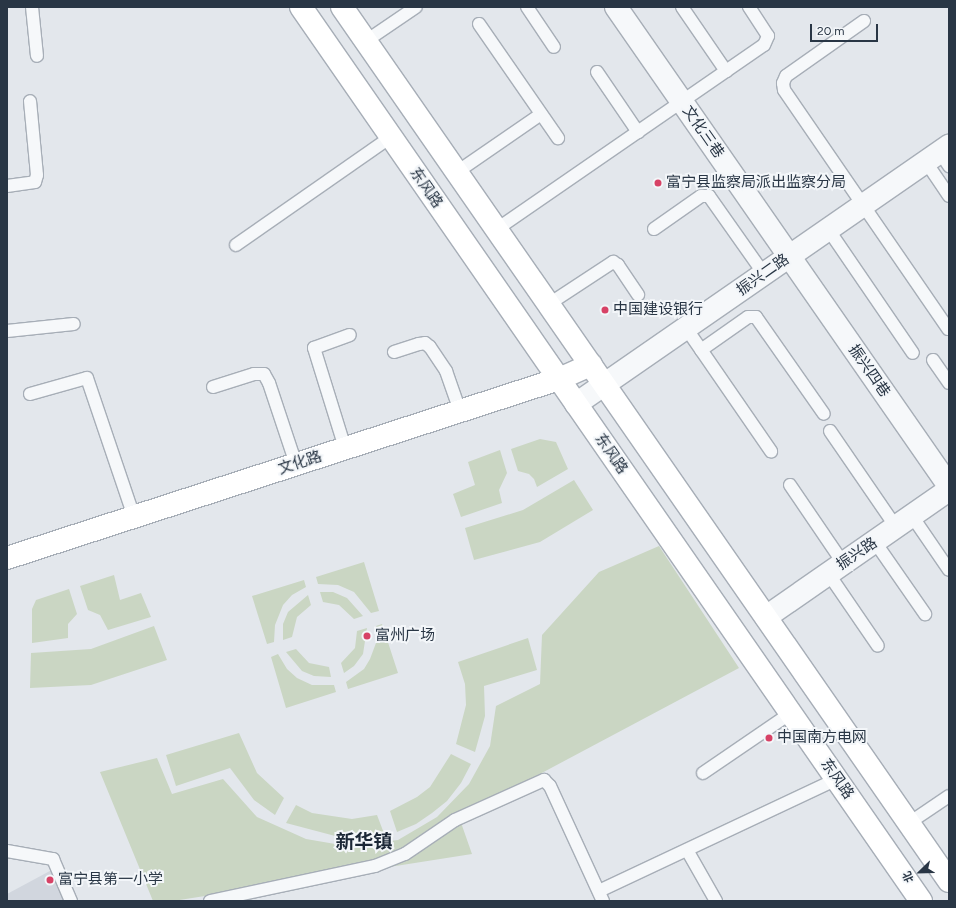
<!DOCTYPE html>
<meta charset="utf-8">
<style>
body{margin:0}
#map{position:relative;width:956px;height:908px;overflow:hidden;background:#e3e7ec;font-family:Figtree,"Noto Sans SC",sans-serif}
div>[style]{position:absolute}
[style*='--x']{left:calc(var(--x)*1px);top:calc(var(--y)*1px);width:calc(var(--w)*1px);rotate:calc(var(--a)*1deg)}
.built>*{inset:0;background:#d1d6de}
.green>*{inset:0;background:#cad6c3}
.roads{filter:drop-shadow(1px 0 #a7aeb7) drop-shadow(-1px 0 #a7aeb7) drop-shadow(0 1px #a7aeb7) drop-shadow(0 -1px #a7aeb7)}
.service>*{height:12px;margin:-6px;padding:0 6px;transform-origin:6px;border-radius:6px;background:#f6f8fa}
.minor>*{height:22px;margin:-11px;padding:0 11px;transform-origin:11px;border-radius:11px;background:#f6f8fa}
.tertiary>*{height:22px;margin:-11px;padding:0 11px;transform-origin:11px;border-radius:11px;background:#f6f8fa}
.secondary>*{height:22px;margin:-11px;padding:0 11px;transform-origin:11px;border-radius:11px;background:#fff}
.dots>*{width:11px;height:11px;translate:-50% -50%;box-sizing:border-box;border:2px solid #f3f6f9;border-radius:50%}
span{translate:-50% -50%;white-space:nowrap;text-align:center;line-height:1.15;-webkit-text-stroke:4px #f3f6f9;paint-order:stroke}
.street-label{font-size:15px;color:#293645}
.poi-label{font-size:15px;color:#293645}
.left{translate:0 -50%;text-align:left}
.district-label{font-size:19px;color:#1b2736;font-weight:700}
.frame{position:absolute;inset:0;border:8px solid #293645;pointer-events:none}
.north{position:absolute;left:900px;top:852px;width:40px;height:40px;-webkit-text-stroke:3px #f3f6f9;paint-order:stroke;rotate:247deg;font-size:11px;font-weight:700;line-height:16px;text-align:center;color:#293645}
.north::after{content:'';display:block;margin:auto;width:14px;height:18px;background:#293645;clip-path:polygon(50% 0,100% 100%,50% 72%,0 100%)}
.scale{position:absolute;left:810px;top:24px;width:68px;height:18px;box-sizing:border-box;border:2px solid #293645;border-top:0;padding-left:5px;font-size:12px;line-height:14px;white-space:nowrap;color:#293645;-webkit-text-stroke:3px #f3f6f9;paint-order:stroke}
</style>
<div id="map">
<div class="built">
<div style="clip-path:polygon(61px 865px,73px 901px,7px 901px,7px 894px)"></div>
</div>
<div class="green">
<div style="clip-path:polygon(540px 439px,556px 442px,568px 469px,537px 487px,534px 479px,529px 474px,518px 471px,511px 449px)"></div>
<div style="clip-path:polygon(500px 450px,507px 473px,499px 490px,502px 503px,461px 517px,453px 494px,475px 485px,468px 462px)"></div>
<div style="clip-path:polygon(574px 480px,593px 510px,540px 542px,474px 560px,465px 528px,523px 510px)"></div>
<div style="clip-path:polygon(659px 546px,739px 668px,459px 817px,472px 854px,173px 901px,153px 901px,100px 772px,157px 758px,172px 794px,223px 779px,257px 817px,306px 839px,347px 846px,398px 840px,437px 817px,469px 784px,490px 746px,496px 706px,540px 684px,542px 635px,599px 572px)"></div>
<div style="clip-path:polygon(364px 562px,379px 611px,371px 613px,354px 592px,338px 585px,318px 584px,316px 577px)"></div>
<div style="clip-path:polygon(114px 575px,120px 600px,141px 593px,151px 617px,108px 630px,100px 615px,88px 610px,80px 586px)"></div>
<div style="clip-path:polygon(304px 580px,306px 587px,292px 595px,283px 605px,275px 625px,274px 642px,267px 644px,252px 596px)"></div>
<div style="clip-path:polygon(69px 589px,77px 614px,68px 624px,68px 638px,32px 643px,32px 609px,36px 600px)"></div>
<div style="clip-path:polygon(320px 592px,333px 592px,347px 598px,363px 616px,354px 619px,339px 605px,323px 602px)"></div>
<div style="clip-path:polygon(308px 595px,311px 605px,297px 617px,292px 637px,283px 640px,283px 624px,288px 612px)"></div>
<div style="clip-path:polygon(382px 624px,398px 673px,348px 689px,346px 682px,364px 669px,370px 659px,376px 643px,376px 626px)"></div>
<div style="clip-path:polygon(154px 626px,167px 660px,91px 685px,30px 688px,31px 653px,91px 649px)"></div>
<div style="clip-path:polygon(367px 628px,363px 654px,354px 666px,344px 673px,341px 663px,355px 648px,357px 631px)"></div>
<div style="clip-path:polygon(528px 638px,537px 670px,484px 686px,485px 716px,475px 752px,456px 744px,466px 705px,465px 684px,458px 662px)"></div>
<div style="clip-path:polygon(296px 649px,309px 663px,329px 667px,331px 677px,314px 676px,302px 671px,286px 652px)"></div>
<div style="clip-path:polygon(278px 654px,287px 669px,297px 678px,312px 685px,334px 685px,336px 692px,286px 708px,271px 657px)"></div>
<div style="clip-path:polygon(239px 733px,257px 773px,284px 798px,275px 815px,254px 800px,230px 768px,176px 786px,166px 755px)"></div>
<div style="clip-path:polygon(451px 754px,471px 764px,461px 783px,447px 801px,432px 813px,416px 824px,397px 832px,390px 811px,417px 797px,430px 787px)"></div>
<div style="clip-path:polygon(296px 805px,312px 813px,352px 819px,377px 815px,385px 836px,339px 837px,286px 823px)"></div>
</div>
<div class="roads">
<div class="service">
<div style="--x:32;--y:7;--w:49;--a:84.2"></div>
<div style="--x:527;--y:7;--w:48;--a:56"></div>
<div style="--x:682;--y:7;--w:78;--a:55.5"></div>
<div style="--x:864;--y:21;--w:95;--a:144.8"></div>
<div style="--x:786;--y:76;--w:8;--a:113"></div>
<div style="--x:783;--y:83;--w:7;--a:82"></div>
<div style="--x:784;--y:90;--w:290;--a:55.5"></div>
<div style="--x:479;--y:24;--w:139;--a:55.3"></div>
<div style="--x:366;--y:41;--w:60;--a:-34.2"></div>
<div style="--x:597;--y:72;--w:73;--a:55.7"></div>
<div style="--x:940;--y:152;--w:17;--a:57"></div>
<div style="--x:926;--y:162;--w:41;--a:55.9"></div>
<div style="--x:457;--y:172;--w:102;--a:-34.6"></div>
<div style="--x:7;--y:186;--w:28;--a:-8"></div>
<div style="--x:35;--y:182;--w:7;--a:-74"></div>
<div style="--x:37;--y:175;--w:74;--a:-95.4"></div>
<div style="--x:497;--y:229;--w:324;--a:-34.6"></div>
<div style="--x:764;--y:45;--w:10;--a:-66"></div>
<div style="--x:768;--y:36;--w:35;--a:-123"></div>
<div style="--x:654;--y:229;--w:57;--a:-35.1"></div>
<div style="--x:701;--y:196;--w:8;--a:0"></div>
<div style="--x:709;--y:196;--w:95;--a:54.8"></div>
<div style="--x:828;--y:229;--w:150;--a:55.6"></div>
<div style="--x:236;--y:245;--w:189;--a:-34.9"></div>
<div style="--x:549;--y:304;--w:77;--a:-33.3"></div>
<div style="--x:613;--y:262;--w:6;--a:31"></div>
<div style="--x:618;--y:265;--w:36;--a:56"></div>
<div style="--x:686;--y:328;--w:150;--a:55.4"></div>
<div style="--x:7;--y:331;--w:67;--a:-6"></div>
<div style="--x:701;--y:350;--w:57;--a:-35.1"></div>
<div style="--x:748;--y:317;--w:8;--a:0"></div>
<div style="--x:756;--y:317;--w:118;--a:55"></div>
<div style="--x:394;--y:352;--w:26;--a:-18"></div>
<div style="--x:419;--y:344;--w:6;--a:-9"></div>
<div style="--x:425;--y:343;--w:6;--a:39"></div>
<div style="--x:430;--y:347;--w:29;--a:56"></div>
<div style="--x:446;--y:371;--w:42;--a:70.7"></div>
<div style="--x:933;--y:360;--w:28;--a:55"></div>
<div style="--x:213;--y:387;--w:43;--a:-17.6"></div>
<div style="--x:254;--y:374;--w:10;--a:0"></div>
<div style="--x:264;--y:374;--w:10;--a:61"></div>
<div style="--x:269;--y:383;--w:85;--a:71.6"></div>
<div style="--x:30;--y:394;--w:59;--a:-15.7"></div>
<div style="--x:87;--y:378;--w:147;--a:71.3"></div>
<div style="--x:830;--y:431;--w:116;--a:55.5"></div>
<div style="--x:345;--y:448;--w:105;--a:-107.2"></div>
<div style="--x:314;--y:348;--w:38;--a:-20"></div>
<div style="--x:790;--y:485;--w:94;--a:55.8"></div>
<div style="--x:912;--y:516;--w:65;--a:55.6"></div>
<div style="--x:875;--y:542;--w:88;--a:55.2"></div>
<div style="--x:828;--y:573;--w:88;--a:55.6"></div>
<div style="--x:703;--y:773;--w:107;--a:-34.3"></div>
<div style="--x:909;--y:823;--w:48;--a:-34"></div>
<div style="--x:687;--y:850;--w:59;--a:60.4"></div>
<div style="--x:7;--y:851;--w:47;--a:9.9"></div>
<div style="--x:53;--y:859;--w:46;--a:66.8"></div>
<div style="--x:599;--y:891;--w:263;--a:-25.2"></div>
<div style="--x:210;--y:901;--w:169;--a:-12"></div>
<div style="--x:375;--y:866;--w:32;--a:-22"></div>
<div style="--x:405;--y:854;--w:60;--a:-34.2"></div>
<div style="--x:455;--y:820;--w:98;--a:-24.2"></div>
<div style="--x:544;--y:780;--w:8;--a:45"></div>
<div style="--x:550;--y:786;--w:127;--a:65.3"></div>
</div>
<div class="minor">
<div style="--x:616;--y:7;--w:583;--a:55.19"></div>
<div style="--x:766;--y:617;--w:223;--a:-34.8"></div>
</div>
<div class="tertiary">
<div style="--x:576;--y:404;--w:454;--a:-34.7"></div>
</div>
<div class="secondary">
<div style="--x:301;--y:7;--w:1088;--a:55.26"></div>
<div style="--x:342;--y:7;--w:1064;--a:55.22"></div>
<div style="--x:7;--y:558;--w:580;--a:-17.97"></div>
<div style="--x:559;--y:379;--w:35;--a:-24"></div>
</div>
</div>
<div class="dots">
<div style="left:658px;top:183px;background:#d74266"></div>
<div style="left:605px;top:310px;background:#d74266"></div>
<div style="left:367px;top:636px;background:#d74266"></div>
<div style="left:769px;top:738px;background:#d74266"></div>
<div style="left:50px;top:880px;background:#d74266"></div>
</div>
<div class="street-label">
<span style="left:703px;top:132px;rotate:55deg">文化三巷</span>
<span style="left:426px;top:188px;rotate:55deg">东风路</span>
<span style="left:763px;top:275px;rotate:-35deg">振兴二路</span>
<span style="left:869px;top:371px;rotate:55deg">振兴四巷</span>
<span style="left:611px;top:454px;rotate:55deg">东风路</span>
<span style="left:300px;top:463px;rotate:-18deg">文化路</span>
<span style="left:857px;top:554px;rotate:-34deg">振兴路</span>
<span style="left:837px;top:779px;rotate:55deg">东风路</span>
</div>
<div class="poi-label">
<span class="left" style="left:666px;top:183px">富宁县监察局派出监察分局</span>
<span class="left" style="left:613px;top:310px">中国建设银行</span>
<span class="left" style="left:375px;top:636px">富州广场</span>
<span class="left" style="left:777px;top:738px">中国南方电网</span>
<span class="left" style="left:58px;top:880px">富宁县第一小学</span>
</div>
<div class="district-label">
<span style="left:364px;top:842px">新华镇</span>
</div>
<div class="frame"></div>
<div class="north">北</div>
<div class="scale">20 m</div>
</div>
